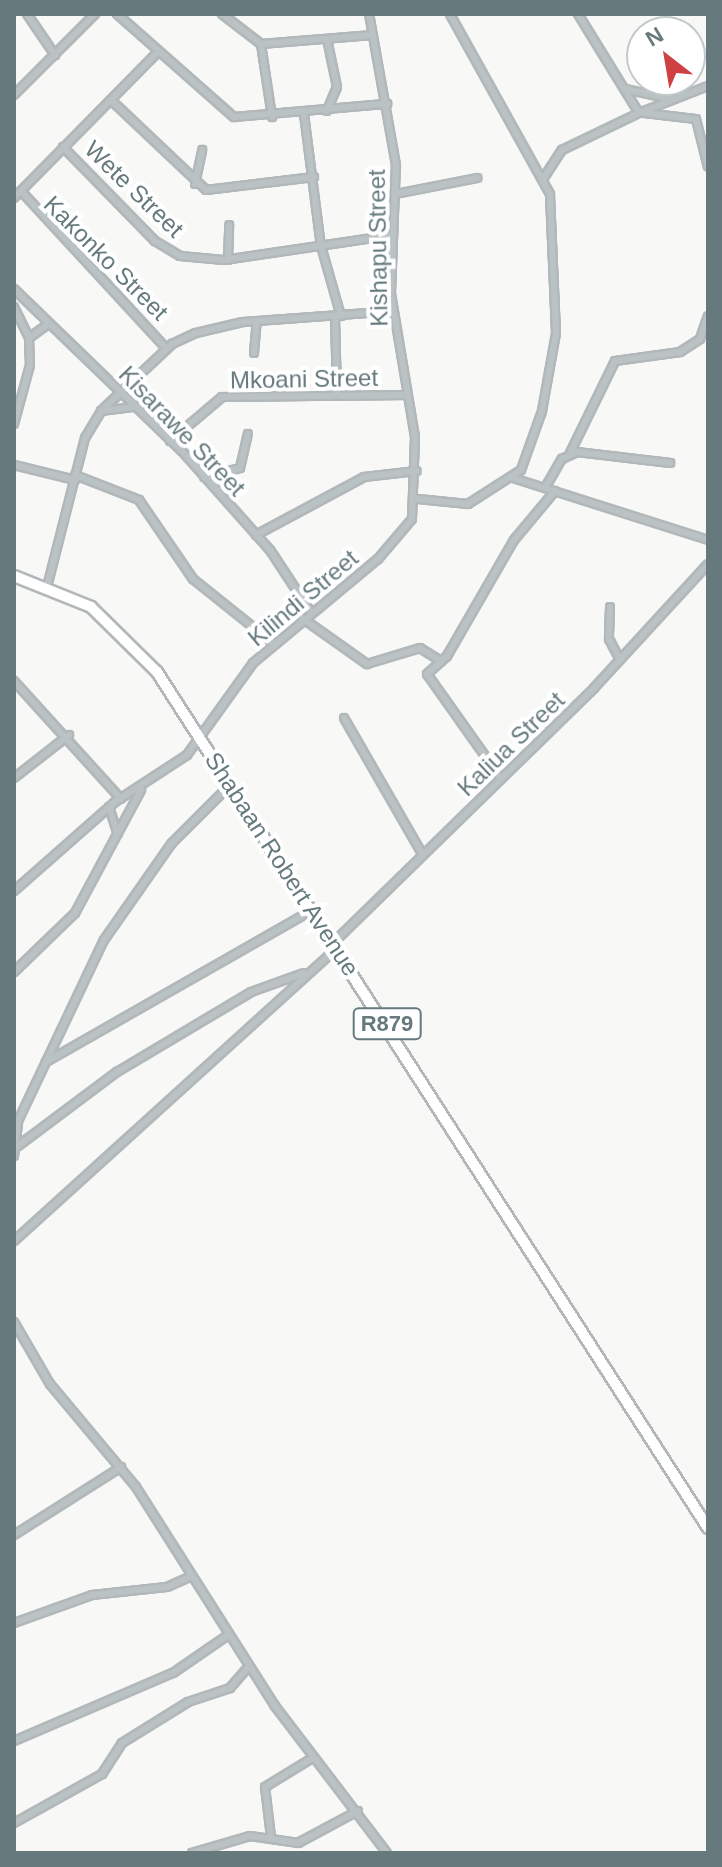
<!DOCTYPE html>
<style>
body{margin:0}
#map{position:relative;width:722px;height:1867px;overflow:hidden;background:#f8f8f6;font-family:Helvetica,sans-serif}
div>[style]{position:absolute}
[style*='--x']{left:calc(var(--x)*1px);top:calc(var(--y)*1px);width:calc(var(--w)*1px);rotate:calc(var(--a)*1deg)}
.roads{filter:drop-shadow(2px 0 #b2b8b9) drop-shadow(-2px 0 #b2b8b9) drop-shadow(0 2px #b2b8b9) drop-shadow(0 -2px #b2b8b9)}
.street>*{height:6px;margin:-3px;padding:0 3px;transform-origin:3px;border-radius:3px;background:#bbc2c3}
.primary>*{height:10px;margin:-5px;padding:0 5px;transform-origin:5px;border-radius:5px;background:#fff}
span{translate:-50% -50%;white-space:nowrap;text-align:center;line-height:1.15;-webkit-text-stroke:8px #fff;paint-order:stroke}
.shield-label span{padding:2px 6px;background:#fff;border:2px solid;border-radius:6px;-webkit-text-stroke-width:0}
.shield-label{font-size:22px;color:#667a7d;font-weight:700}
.street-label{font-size:24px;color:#667a7d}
.frame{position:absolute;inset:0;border:16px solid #667a7d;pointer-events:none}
.north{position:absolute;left:626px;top:16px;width:80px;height:80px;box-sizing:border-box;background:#fff;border:2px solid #c2cacb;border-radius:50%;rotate:329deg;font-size:22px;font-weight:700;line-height:32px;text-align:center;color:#667a7d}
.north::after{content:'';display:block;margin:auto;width:28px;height:36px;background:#cf4043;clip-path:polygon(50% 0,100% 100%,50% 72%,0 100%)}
</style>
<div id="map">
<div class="roads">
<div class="street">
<div style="--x:27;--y:14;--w:50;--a:55.7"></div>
<div style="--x:117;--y:14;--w:156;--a:41.4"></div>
<div style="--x:234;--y:117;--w:154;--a:-4.9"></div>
<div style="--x:222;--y:14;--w:49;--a:37.6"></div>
<div style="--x:261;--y:44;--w:112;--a:-4.6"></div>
<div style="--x:578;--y:14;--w:116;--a:58.4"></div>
<div style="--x:639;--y:113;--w:74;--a:-21.4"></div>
<div style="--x:327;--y:39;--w:49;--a:78.2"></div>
<div style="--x:337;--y:87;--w:26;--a:113"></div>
<div style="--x:261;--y:44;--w:74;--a:81.4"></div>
<div style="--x:625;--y:89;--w:47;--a:12.3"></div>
<div style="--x:14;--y:95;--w:115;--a:-45"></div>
<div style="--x:112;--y:101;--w:129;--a:43.4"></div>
<div style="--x:206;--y:190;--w:109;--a:-6.9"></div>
<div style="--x:644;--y:113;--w:52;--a:6.6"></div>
<div style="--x:696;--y:119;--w:49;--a:76"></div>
<div style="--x:304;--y:114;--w:133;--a:82.7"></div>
<div style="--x:321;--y:246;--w:73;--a:74.1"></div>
<div style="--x:63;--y:147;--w:132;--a:45.6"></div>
<div style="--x:155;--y:241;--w:29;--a:31"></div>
<div style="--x:180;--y:256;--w:44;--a:5.2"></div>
<div style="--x:224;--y:260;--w:171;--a:-8.4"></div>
<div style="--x:543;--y:179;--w:35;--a:-57"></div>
<div style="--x:562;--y:150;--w:85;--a:-25.7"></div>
<div style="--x:195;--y:184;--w:35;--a:-78"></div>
<div style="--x:21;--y:191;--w:215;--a:47.3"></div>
<div style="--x:395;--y:194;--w:84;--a:-11"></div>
<div style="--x:14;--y:198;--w:202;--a:-45.4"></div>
<div style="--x:228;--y:260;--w:35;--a:-88"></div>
<div style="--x:14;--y:289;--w:233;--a:44"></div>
<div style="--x:182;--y:451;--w:132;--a:48.4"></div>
<div style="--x:270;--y:550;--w:73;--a:56.7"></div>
<div style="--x:14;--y:307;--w:34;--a:64"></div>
<div style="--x:29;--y:338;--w:27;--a:88"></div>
<div style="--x:30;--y:365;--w:61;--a:105.2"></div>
<div style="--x:335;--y:317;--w:77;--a:88.5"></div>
<div style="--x:29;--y:338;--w:24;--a:-36"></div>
<div style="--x:254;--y:353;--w:32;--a:-85"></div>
<div style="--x:101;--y:411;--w:98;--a:-43.3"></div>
<div style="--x:172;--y:344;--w:26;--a:-25"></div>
<div style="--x:196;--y:333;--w:48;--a:-13.2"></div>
<div style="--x:243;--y:322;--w:125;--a:-4.1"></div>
<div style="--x:368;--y:313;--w:26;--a:-23"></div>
<div style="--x:170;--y:441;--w:68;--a:-40.2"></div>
<div style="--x:222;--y:397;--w:185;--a:-0.6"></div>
<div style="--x:570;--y:453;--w:102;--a:-63.9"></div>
<div style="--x:615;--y:361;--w:66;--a:-7.9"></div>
<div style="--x:680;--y:352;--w:24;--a:-33"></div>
<div style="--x:700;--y:339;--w:24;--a:-71"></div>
<div style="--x:14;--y:465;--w:63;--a:13.8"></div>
<div style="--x:75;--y:475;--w:69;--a:21.3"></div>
<div style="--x:139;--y:500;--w:96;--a:55.6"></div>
<div style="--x:193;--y:579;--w:102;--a:38.7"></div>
<div style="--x:204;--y:477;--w:37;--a:-14"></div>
<div style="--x:240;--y:468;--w:35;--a:-77"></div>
<div style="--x:513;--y:478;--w:205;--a:17.6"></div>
<div style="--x:545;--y:488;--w:34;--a:-60"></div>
<div style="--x:562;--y:459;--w:17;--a:-25"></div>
<div style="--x:577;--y:452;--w:94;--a:6.7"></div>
<div style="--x:418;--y:499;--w:50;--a:5.7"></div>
<div style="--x:468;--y:504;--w:63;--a:-32.7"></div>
<div style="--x:521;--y:470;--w:63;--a:-70.4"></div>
<div style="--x:542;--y:411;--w:79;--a:-79.8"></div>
<div style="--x:556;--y:333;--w:139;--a:-92.5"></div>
<div style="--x:550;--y:194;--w:206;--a:-119.1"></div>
<div style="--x:256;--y:535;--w:123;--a:-28.2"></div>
<div style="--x:364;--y:477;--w:53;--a:-6.5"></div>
<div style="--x:47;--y:587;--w:154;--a:-75.7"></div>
<div style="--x:85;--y:438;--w:31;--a:-59"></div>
<div style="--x:101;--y:411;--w:34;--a:-7"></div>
<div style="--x:610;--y:607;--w:32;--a:92"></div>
<div style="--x:609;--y:639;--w:21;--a:62"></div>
<div style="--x:302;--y:618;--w:80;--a:35.3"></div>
<div style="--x:367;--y:664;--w:55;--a:-16.8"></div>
<div style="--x:420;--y:648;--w:25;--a:32"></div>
<div style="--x:14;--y:681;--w:159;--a:47.8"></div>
<div style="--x:344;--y:718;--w:155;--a:60.1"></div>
<div style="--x:500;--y:777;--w:126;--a:-125.3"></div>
<div style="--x:427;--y:674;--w:27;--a:-42"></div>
<div style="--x:447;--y:656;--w:134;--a:-60"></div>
<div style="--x:514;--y:540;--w:64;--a:-50.1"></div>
<div style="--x:14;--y:778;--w:70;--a:-38"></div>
<div style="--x:109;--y:807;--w:28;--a:72"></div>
<div style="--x:14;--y:891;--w:135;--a:-41.4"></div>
<div style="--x:115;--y:802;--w:86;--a:-33.1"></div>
<div style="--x:187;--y:755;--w:113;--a:-54.3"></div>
<div style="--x:253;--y:663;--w:163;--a:-39.8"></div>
<div style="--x:378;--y:559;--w:52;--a:-49.6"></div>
<div style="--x:412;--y:519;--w:82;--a:-87.9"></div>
<div style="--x:415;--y:437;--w:146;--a:-99.5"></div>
<div style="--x:391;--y:293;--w:128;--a:-87.8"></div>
<div style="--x:396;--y:165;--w:153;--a:-100.1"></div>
<div style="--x:332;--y:944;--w:366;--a:-44.3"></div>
<div style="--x:594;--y:688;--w:168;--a:-47.4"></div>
<div style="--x:14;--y:972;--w:85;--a:-44"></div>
<div style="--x:75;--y:913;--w:140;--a:-61.8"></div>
<div style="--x:46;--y:1062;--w:305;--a:-29.7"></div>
<div style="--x:18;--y:1146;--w:124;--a:-36.8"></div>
<div style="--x:117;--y:1072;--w:156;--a:-30.8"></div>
<div style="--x:251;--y:992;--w:56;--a:-19.7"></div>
<div style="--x:14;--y:1156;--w:35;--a:-83"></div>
<div style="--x:18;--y:1121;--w:200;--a:-64.6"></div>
<div style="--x:104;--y:940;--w:118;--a:-55"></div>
<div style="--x:172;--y:843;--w:83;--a:-45"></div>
<div style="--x:14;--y:1241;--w:435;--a:-42.2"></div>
<div style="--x:14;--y:1322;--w:72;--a:59.9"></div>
<div style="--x:50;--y:1384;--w:134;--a:50.1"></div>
<div style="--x:136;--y:1487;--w:259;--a:57.6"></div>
<div style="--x:275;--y:1706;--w:185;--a:52.7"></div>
<div style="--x:14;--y:1535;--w:127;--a:-32.4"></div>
<div style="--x:14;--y:1623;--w:83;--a:-19.7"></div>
<div style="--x:92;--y:1595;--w:75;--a:-6.1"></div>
<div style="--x:167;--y:1587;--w:24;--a:-24"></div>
<div style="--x:14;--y:1741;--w:173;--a:-23.2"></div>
<div style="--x:173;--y:1673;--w:67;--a:-34.6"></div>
<div style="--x:14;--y:1823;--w:101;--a:-29.1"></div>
<div style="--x:102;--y:1774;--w:37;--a:-57"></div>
<div style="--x:122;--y:1743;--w:78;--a:-31.8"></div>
<div style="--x:188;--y:1702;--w:44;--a:-18.4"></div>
<div style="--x:230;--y:1688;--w:29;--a:-49"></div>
<div style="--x:271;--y:1837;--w:50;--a:-96.8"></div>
<div style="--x:265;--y:1787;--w:57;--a:-31.5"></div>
<div style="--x:192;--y:1853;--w:60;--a:-16.3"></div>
<div style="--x:250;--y:1836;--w:49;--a:8.3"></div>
<div style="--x:298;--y:1843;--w:68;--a:-28.1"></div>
</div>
<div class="primary">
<div style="--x:14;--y:576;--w:83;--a:21.9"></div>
<div style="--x:91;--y:607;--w:93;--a:44.6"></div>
<div style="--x:157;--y:672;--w:1018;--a:57.23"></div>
</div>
</div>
<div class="shield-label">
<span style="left:387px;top:1024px">R879</span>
</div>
<div class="street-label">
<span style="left:134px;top:189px;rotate:44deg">Wete Street</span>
<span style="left:378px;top:248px;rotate:-91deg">Kishapu Street</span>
<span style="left:106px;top:258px;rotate:45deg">Kakonko Street</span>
<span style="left:304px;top:379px;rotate:-1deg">Mkoani Street</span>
<span style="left:182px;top:431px;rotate:46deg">Kisarawe Street</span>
<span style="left:303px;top:598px;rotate:-40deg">Kilindi Street</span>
<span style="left:511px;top:744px;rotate:-44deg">Kaliua Street</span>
<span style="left:282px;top:864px;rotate:57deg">Shabaan Robert Avenue</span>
</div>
<div class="frame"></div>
<div class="north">N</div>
</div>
